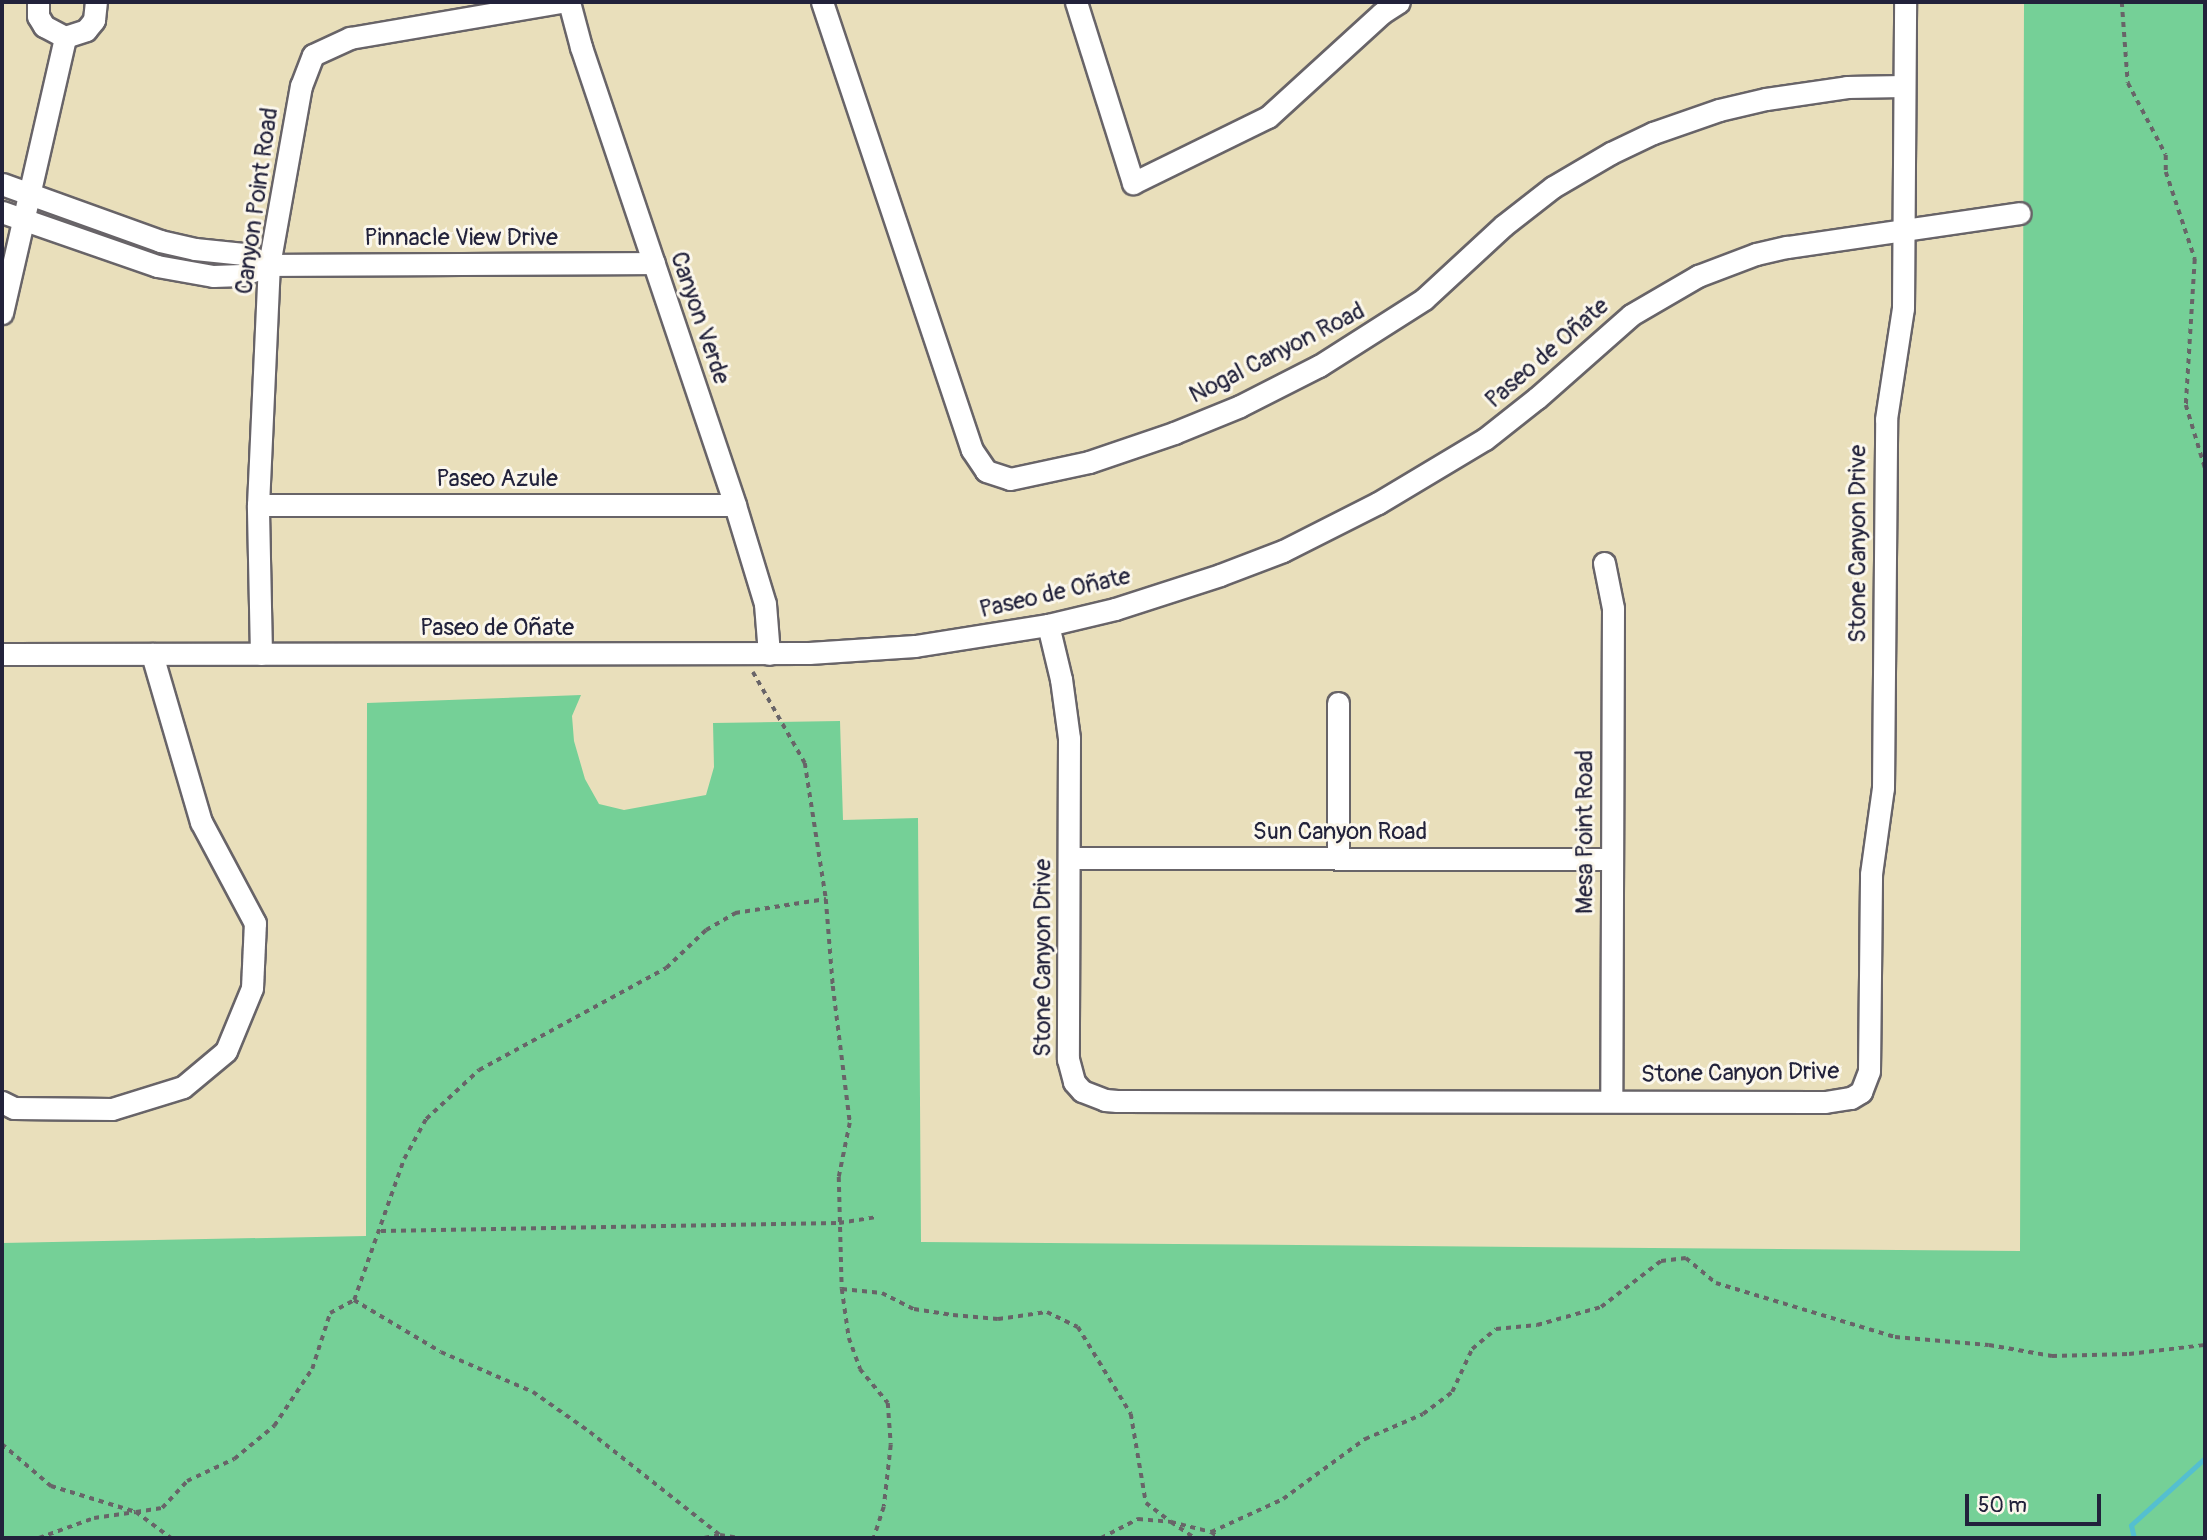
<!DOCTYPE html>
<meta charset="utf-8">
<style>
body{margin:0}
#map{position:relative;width:2207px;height:1540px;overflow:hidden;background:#e9dfbb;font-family:Pangolin,sans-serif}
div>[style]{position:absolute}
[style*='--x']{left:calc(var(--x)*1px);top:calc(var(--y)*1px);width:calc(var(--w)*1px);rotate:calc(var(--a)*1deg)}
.green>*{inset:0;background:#75d097}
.stream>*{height:5px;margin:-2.5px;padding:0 2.5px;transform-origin:2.5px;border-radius:2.5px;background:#54bfd0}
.path>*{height:3.5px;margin-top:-1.75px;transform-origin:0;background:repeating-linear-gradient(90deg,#686468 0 5px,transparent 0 10px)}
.roads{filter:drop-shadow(2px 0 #686468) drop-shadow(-2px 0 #686468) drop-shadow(0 2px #686468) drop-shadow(0 -2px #686468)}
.street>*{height:21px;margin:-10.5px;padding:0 10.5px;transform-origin:10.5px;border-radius:10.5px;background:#fff}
span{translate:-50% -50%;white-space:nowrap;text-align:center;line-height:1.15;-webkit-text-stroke:6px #fbf7ec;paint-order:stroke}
.street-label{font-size:24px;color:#22223b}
.frame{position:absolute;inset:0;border:4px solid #22223b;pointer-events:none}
.scale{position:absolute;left:1965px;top:1494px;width:136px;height:32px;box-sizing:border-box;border:4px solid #22223b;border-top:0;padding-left:9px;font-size:21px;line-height:24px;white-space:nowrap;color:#22223b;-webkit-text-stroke:5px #fbf7ec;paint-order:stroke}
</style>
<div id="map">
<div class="green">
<div style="clip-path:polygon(2024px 2px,2205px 2px,2205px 1538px,2px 1538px,2px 1243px,366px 1236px,367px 703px,581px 695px,572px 716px,574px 741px,585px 779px,599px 804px,624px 810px,706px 795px,714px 767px,713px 723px,840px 721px,843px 820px,918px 818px,921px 1242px,2020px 1251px)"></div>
</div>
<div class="stream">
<div style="--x:2134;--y:1538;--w:13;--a:-103"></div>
<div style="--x:2131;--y:1525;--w:100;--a:-42.2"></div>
</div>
<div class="path">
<div style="--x:2122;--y:2;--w:81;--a:85.8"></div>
<div style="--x:2128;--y:83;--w:81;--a:62.2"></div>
<div style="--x:2166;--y:155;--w:17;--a:90"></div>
<div style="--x:2166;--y:172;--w:92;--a:71.6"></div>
<div style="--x:2195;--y:259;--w:146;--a:93.5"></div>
<div style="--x:2186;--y:405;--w:66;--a:73.2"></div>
<div style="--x:753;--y:672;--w:105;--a:60.3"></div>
<div style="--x:805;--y:763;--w:138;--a:81.2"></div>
<div style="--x:826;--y:899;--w:87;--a:85.4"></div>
<div style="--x:833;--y:986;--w:138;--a:82.9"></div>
<div style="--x:850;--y:1123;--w:55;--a:101.5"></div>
<div style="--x:839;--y:1177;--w:112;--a:88.5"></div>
<div style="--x:842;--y:1289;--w:49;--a:81.9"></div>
<div style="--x:849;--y:1338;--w:33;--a:70"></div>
<div style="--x:860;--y:1369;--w:44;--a:50.5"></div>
<div style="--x:888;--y:1403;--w:42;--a:85.9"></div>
<div style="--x:891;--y:1445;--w:62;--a:96.4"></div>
<div style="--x:884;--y:1507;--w:33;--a:108"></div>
<div style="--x:381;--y:1231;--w:458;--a:-1"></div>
<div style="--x:839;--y:1223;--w:36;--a:-9"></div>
<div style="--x:842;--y:1289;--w:40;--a:5.7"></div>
<div style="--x:882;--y:1293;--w:36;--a:27"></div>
<div style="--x:914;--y:1309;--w:39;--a:9"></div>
<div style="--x:953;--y:1315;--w:45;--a:5.1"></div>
<div style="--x:998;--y:1319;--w:49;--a:-8.1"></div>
<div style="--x:1047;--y:1312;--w:34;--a:26"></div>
<div style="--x:1078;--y:1327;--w:102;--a:58.7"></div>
<div style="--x:1131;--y:1414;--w:90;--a:80.4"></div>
<div style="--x:1146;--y:1503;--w:31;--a:37"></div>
<div style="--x:1171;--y:1522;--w:41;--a:14"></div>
<div style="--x:1211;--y:1532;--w:79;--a:-24.6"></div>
<div style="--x:1283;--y:1499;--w:102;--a:-36.2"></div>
<div style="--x:1365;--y:1439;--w:63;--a:-23.3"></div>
<div style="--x:1423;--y:1414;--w:36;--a:-37"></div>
<div style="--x:1452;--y:1392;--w:47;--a:-65.1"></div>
<div style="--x:1472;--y:1349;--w:31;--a:-40"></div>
<div style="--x:1496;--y:1329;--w:41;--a:-5.6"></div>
<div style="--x:1537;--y:1325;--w:66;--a:-15.7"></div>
<div style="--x:1601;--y:1307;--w:76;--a:-37.5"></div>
<div style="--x:1661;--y:1261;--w:25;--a:-7"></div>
<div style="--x:1686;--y:1258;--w:39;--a:40"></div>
<div style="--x:1716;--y:1283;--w:187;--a:16.8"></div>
<div style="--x:1895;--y:1337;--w:94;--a:4.9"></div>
<div style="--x:1989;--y:1345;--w:64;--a:9.9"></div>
<div style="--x:2052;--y:1356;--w:77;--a:-1.5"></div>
<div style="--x:2129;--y:1354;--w:77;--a:-6.8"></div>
<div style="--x:354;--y:1300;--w:150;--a:-70.5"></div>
<div style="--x:404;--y:1159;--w:46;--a:-61.2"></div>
<div style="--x:426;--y:1119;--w:72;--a:-42.8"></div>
<div style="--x:479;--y:1070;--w:213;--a:-28.6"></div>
<div style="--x:666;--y:968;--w:55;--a:-43.5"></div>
<div style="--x:706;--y:930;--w:34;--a:-30"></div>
<div style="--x:735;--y:913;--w:92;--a:-8.7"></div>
<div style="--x:2;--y:1444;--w:65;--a:40.6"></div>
<div style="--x:51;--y:1486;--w:89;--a:17"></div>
<div style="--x:136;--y:1512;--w:26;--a:-9"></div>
<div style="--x:162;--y:1508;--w:37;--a:-47"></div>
<div style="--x:187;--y:1481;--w:52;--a:-25.1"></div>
<div style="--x:234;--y:1459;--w:52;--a:-39.5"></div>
<div style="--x:274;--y:1426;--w:69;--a:-56.3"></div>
<div style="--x:312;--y:1369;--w:59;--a:-72.2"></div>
<div style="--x:330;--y:1313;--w:27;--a:-28"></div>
<div style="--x:354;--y:1300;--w:101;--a:30.9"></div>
<div style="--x:441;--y:1352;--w:100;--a:23.5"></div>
<div style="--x:533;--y:1392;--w:70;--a:35.1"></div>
<div style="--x:590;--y:1432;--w:166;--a:38.4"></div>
<div style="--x:1211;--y:1532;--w:11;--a:34"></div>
<div style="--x:39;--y:1538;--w:59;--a:-20"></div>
<div style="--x:94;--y:1518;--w:42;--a:-8.1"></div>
<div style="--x:136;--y:1512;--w:44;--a:36.6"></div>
<div style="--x:704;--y:1538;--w:16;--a:-11"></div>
<div style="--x:720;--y:1535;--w:18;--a:9"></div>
<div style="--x:1101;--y:1538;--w:42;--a:-27.2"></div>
<div style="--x:1138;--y:1519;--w:33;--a:5"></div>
<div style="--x:1171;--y:1522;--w:29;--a:34"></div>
</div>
<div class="roads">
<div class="street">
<div style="--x:38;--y:2;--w:14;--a:90"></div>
<div style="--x:38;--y:16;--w:12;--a:59"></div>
<div style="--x:44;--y:26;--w:24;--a:28"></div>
<div style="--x:65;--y:37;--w:22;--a:-18"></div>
<div style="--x:86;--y:30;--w:13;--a:-51"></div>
<div style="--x:94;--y:20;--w:18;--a:-84"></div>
<div style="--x:569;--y:2;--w:47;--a:75.1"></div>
<div style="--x:581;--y:47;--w:483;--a:71.4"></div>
<div style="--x:735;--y:505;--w:103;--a:73.1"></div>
<div style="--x:765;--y:604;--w:50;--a:85.4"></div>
<div style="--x:822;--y:2;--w:472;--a:71.5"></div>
<div style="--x:972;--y:450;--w:25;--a:56"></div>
<div style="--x:986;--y:471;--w:25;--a:18"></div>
<div style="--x:1010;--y:479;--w:81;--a:-12.1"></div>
<div style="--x:1089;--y:462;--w:90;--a:-18.8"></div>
<div style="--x:1174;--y:433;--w:71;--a:-22.2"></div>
<div style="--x:1240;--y:406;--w:89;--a:-26.9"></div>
<div style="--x:1319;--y:366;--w:125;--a:-32.5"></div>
<div style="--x:1424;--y:299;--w:108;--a:-42.7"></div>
<div style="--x:1503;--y:226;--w:63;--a:-38"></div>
<div style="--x:1553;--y:187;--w:67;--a:-30.4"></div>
<div style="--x:1611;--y:153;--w:47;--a:-25.5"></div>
<div style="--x:1653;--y:133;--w:70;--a:-19.2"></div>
<div style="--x:1719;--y:110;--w:48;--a:-13.2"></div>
<div style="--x:1766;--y:99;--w:82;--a:-8.4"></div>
<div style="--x:1847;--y:87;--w:57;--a:-1"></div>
<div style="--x:1076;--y:2;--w:190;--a:72.5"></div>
<div style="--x:1133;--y:183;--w:150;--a:-26.1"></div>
<div style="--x:1268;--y:117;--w:154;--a:-42.4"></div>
<div style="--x:1382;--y:13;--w:20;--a:-33"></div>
<div style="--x:2;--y:184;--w:168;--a:19.8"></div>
<div style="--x:160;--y:241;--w:36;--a:13"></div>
<div style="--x:195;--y:249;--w:49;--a:5.8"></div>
<div style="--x:244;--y:254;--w:27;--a:24"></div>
<div style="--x:2;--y:212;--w:164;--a:19.2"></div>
<div style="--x:157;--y:266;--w:57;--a:10.1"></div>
<div style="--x:213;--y:276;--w:29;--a:-2"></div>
<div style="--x:242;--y:275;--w:29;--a:-20"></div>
<div style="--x:269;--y:265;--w:385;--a:-0.3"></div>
<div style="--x:2;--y:313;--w:283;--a:-77.1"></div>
<div style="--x:258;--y:505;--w:477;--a:0"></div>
<div style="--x:1604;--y:563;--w:46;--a:78.7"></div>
<div style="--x:1613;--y:608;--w:493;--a:90.2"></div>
<div style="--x:1048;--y:625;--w:56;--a:76.5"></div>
<div style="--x:1061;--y:679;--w:60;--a:82.3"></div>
<div style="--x:1069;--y:738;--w:321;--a:90.2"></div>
<div style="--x:1068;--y:1059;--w:24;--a:75"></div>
<div style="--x:1074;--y:1082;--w:12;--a:48"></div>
<div style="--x:1082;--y:1091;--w:25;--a:21"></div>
<div style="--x:1105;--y:1100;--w:12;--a:5"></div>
<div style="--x:1117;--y:1101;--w:708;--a:0.08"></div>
<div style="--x:1825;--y:1102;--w:26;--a:-9"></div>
<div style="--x:1851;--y:1098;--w:12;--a:-31"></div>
<div style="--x:1861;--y:1092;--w:22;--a:-69"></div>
<div style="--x:1869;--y:1071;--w:197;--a:-89.4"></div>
<div style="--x:1871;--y:874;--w:87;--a:-82.1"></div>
<div style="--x:1883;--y:788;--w:369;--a:-89.5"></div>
<div style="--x:1886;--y:419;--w:112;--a:-81.3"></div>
<div style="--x:1903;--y:308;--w:306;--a:-89.6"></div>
<div style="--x:2;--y:654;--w:807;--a:-0.07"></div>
<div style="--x:809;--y:653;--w:106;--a:-3.8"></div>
<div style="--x:915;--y:646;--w:135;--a:-9"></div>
<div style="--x:1048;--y:625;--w:69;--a:-13.4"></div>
<div style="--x:1115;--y:609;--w:110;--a:-17.9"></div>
<div style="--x:1220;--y:575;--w:67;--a:-20.9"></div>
<div style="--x:1283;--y:551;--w:106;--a:-26.8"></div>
<div style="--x:1378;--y:503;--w:125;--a:-30.9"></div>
<div style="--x:1485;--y:439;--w:66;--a:-38.3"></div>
<div style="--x:1537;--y:398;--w:125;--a:-41.4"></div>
<div style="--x:1631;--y:315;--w:78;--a:-30.2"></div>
<div style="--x:1698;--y:276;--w:62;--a:-20.8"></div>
<div style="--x:1756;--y:254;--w:32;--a:-13"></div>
<div style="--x:1787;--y:247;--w:235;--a:-8.3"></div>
<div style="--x:261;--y:654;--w:149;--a:-91.2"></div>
<div style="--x:258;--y:505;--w:240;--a:-87.4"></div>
<div style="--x:269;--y:265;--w:182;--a:-79.9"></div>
<div style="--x:301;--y:86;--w:33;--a:-69"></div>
<div style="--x:313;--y:55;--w:41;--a:-24.7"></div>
<div style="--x:350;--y:38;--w:214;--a:-9.7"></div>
<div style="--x:1338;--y:703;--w:155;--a:90"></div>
<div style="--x:1069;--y:858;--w:542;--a:0.11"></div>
<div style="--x:2;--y:1102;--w:13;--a:27"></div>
<div style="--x:14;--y:1108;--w:98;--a:0.6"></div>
<div style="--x:112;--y:1109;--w:74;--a:-17.2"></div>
<div style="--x:183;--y:1087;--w:56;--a:-39.9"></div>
<div style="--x:226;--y:1051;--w:68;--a:-67.6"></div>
<div style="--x:252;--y:988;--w:65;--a:-87.4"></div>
<div style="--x:255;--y:923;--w:115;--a:-118.1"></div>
<div style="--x:201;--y:822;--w:175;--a:-106.3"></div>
</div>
</div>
<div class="street-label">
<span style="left:257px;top:201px;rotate:-82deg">Canyon Point Road</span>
<span style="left:461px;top:238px">Pinnacle View Drive</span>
<span style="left:700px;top:318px;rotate:71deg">Canyon Verde</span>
<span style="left:1277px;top:353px;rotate:-27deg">Nogal Canyon Road</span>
<span style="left:1547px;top:353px;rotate:-41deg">Paseo de Oñate</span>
<span style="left:497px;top:479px">Paseo Azule</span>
<span style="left:1858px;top:544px;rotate:-90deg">Stone Canyon Drive</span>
<span style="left:1055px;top:593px;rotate:-13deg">Paseo de Oñate</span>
<span style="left:497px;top:628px">Paseo de Oñate</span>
<span style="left:1340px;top:832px">Sun Canyon Road</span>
<span style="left:1585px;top:832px;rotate:-90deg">Mesa Point Road</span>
<span style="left:1043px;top:958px;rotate:-90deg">Stone Canyon Drive</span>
<span style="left:1740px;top:1073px;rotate:-1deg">Stone Canyon Drive</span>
</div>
<div class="frame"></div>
<div class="scale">50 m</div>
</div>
